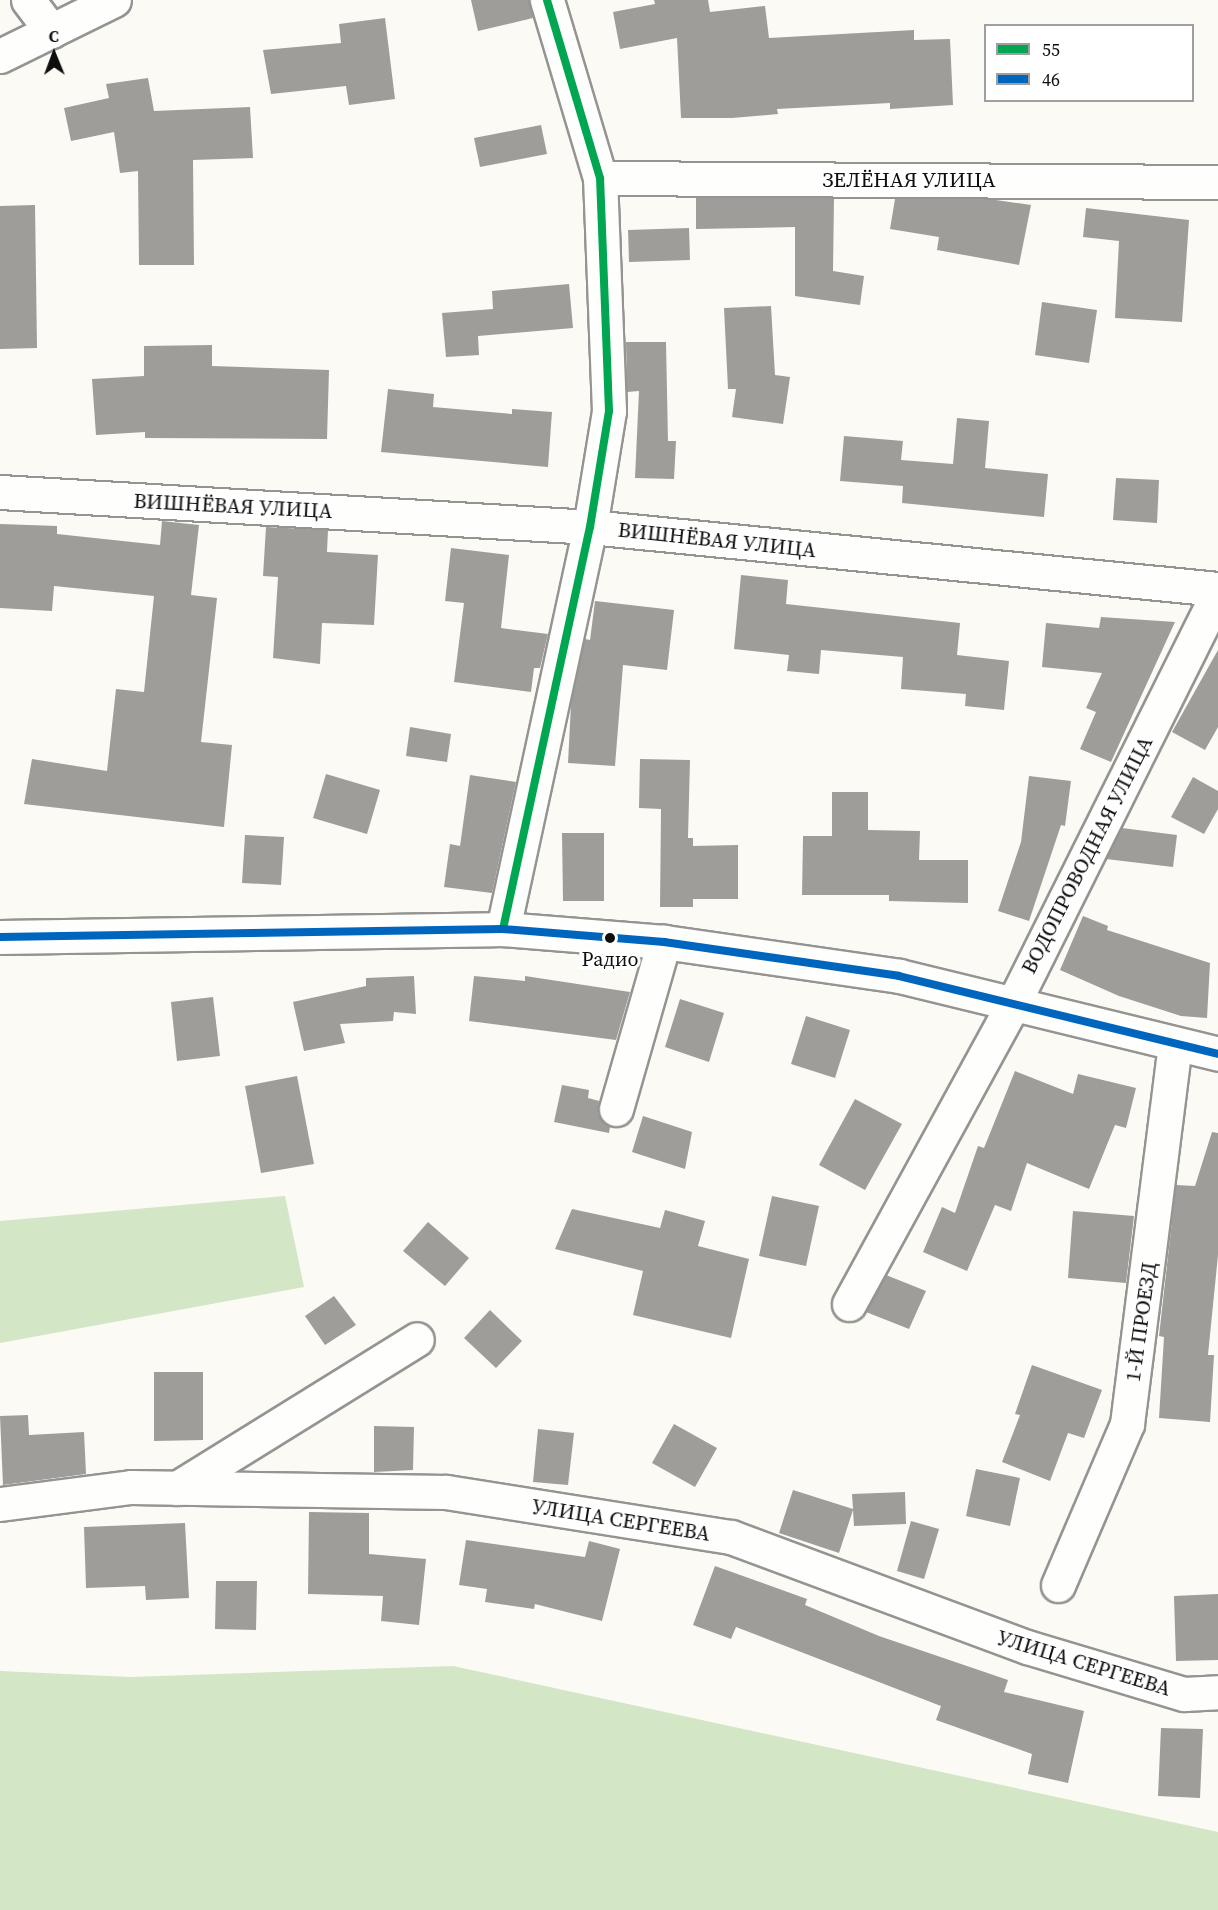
<!DOCTYPE html>
<meta charset="utf-8">
<style>
body{margin:0}
#map{position:relative;width:1218px;height:1910px;overflow:hidden;background:#fbfaf4;font-family:"Source Serif 4",serif}
div>[style]{position:absolute}
[style*='--x']{left:calc(var(--x)*1px);top:calc(var(--y)*1px);width:calc(var(--w)*1px);rotate:calc(var(--a)*1deg)}
.forest>*{inset:0;background:#d3e6c5}
.building>*{inset:0;background:#9f9d99}
.roads{filter:drop-shadow(2px 0 #959492) drop-shadow(-2px 0 #959492) drop-shadow(0 2px #959492) drop-shadow(0 -2px #959492)}
.minor>*{height:33px;margin:-16.5px;padding:0 16.5px;transform-origin:16.5px;border-radius:16.5px;background:#fefefd}
.bus-1>*{height:8px;margin:-4px;padding:0 4px;transform-origin:4px;border-radius:4px;background:#00a651}
.bus-2>*{height:8px;margin:-4px;padding:0 4px;transform-origin:4px;border-radius:4px;background:#0065bd}
.dots>*{width:16px;height:16px;translate:-50% -50%;box-sizing:border-box;border:3px solid #fff;border-radius:50%}
span{translate:-50% -50%;white-space:nowrap;text-align:center;line-height:1.15;-webkit-text-stroke:6px #fff;paint-order:stroke}
.bus-label{font-size:20px;color:#0e0e0e}
.street-label{font-size:21px;color:#0e0e0e}
.legend{position:absolute;left:984px;top:24px;width:210px;height:78px;box-sizing:border-box;background:#fff;border:2px solid #9f9f9f;margin:0;padding:8px 10px;list-style:none;font-size:18px;color:#0e0e0e}
.legend li{display:flex;align-items:center;gap:12px;height:30px}
.legend b{width:30px;border:2px solid #9f9f9f}
.north{position:absolute;left:24px;top:24px;width:60px;height:60px;-webkit-text-stroke:4px #fff;paint-order:stroke;rotate:359deg;font-size:16px;font-weight:700;line-height:24px;text-align:center;color:#0e0e0e}
.north::after{content:'';display:block;margin:auto;width:21px;height:27px;background:#0e0e0e;clip-path:polygon(50% 0,100% 100%,50% 72%,0 100%)}
</style>
<div id="map">
<div class="forest">
<div style="clip-path:polygon(285px 1196px,304px 1287px,0 1343px,0 1221px)"></div>
<div style="clip-path:polygon(453px 1666px,1218px 1832px,1218px 1910px,0 1910px,0 1671px,130px 1677px)"></div>
</div>
<div class="building">
<div style="clip-path:polygon(471px 0,529px 0,533px 18px,478px 31px)"></div>
<div style="clip-path:polygon(654px 0,708px 0,710px 12px,765px 6px,769px 38px,914px 30px,914px 40px,950px 39px,953px 105px,890px 109px,890px 103px,777px 109px,778px 114px,732px 118px,681px 118px,677px 38px,620px 49px,613px 12px,655px 4px)"></div>
<div style="clip-path:polygon(385px 18px,395px 99px,349px 105px,346px 86px,271px 94px,263px 50px,341px 43px,339px 24px)"></div>
<div style="clip-path:polygon(148px 78px,154px 111px,250px 107px,253px 158px,193px 160px,194px 265px,139px 265px,138px 171px,120px 173px,114px 132px,71px 141px,64px 108px,109px 98px,106px 84px)"></div>
<div style="clip-path:polygon(541px 125px,547px 154px,480px 167px,474px 138px)"></div>
<div style="clip-path:polygon(696px 197px,834px 198px,833px 271px,864px 276px,860px 305px,795px 296px,795px 227px,696px 229px)"></div>
<div style="clip-path:polygon(895px 199px,989px 199px,1031px 205px,1019px 265px,937px 250px,939px 237px,890px 229px)"></div>
<div style="clip-path:polygon(35px 205px,37px 348px,0 349px,0 206px)"></div>
<div style="clip-path:polygon(1086px 208px,1189px 220px,1182px 322px,1115px 318px,1119px 241px,1083px 237px)"></div>
<div style="clip-path:polygon(689px 228px,690px 260px,629px 262px,628px 230px)"></div>
<div style="clip-path:polygon(569px 284px,573px 328px,478px 336px,479px 355px,446px 357px,442px 313px,493px 309px,492px 291px)"></div>
<div style="clip-path:polygon(1042px 302px,1097px 310px,1089px 363px,1035px 355px)"></div>
<div style="clip-path:polygon(771px 306px,775px 375px,790px 377px,783px 424px,732px 417px,736px 389px,728px 389px,724px 308px)"></div>
<div style="clip-path:polygon(626px 342px,666px 342px,668px 441px,676px 441px,674px 479px,635px 478px,639px 391px,627px 392px)"></div>
<div style="clip-path:polygon(212px 345px,212px 366px,329px 370px,327px 439px,145px 438px,145px 432px,96px 435px,92px 379px,144px 376px,144px 346px)"></div>
<div style="clip-path:polygon(388px 389px,434px 394px,433px 407px,512px 414px,512px 409px,552px 412px,548px 467px,381px 452px)"></div>
<div style="clip-path:polygon(957px 418px,989px 421px,985px 468px,1048px 474px,1044px 517px,902px 503px,903px 486px,840px 481px,844px 436px,903px 441px,901px 460px,953px 464px)"></div>
<div style="clip-path:polygon(1116px 478px,1159px 480px,1157px 523px,1113px 520px)"></div>
<div style="clip-path:polygon(162px 521px,199px 525px,191px 595px,217px 598px,201px 742px,232px 745px,224px 827px,24px 804px,32px 759px,107px 771px,116px 689px,144px 692px,154px 596px,54px 586px,52px 611px,0 608px,0 524px,57px 526px,57px 534px,160px 545px)"></div>
<div style="clip-path:polygon(266px 527px,328px 530px,327px 552px,378px 555px,374px 625px,322px 623px,320px 664px,273px 658px,278px 577px,263px 576px)"></div>
<div style="clip-path:polygon(451px 548px,509px 555px,501px 628px,548px 634px,540px 668px,534px 668px,531px 692px,454px 682px,464px 603px,445px 601px)"></div>
<div style="clip-path:polygon(741px 575px,788px 580px,786px 604px,960px 623px,957px 655px,1009px 661px,1004px 710px,965px 706px,966px 694px,901px 689px,903px 657px,821px 650px,819px 674px,787px 671px,789px 655px,734px 649px)"></div>
<div style="clip-path:polygon(595px 601px,674px 610px,667px 670px,623px 665px,615px 766px,568px 763px,571px 704px,585px 639px,590px 640px)"></div>
<div style="clip-path:polygon(1101px 617px,1175px 622px,1111px 762px,1080px 749px,1096px 712px,1086px 708px,1102px 673px,1042px 667px,1046px 623px,1099px 628px)"></div>
<div style="clip-path:polygon(1218px 650px,1218px 727px,1205px 750px,1172px 732px)"></div>
<div style="clip-path:polygon(410px 727px,451px 734px,447px 762px,406px 756px)"></div>
<div style="clip-path:polygon(640px 759px,690px 760px,688px 838px,693px 838px,693px 846px,738px 845px,738px 899px,693px 899px,693px 907px,660px 907px,661px 809px,639px 808px)"></div>
<div style="clip-path:polygon(326px 774px,380px 790px,367px 834px,313px 818px)"></div>
<div style="clip-path:polygon(470px 775px,516px 782px,492px 893px,444px 887px,450px 844px,460px 846px)"></div>
<div style="clip-path:polygon(1029px 776px,1071px 781px,1065px 826px,1061px 825px,1029px 921px,998px 911px,1021px 842px)"></div>
<div style="clip-path:polygon(1193px 777px,1218px 791px,1218px 809px,1204px 834px,1171px 817px)"></div>
<div style="clip-path:polygon(832px 792px,868px 792px,868px 830px,920px 831px,919px 860px,968px 860px,968px 903px,889px 901px,889px 895px,802px 895px,803px 836px,832px 836px)"></div>
<div style="clip-path:polygon(1122px 828px,1177px 835px,1173px 867px,1106px 859px)"></div>
<div style="clip-path:polygon(562px 833px,604px 833px,604px 901px,563px 901px)"></div>
<div style="clip-path:polygon(245px 835px,284px 837px,281px 885px,242px 883px)"></div>
<div style="clip-path:polygon(1083px 916px,1108px 926px,1107px 930px,1210px 963px,1207px 1018px,1181px 1016px,1119px 996px,1060px 970px)"></div>
<div style="clip-path:polygon(414px 976px,416px 1014px,394px 1012px,393px 1021px,340px 1024px,345px 1043px,304px 1051px,293px 1002px,366px 986px,366px 978px)"></div>
<div style="clip-path:polygon(474px 976px,525px 981px,525px 976px,630px 992px,616px 1040px,469px 1021px)"></div>
<div style="clip-path:polygon(213px 997px,220px 1056px,177px 1061px,171px 1002px)"></div>
<div style="clip-path:polygon(680px 999px,724px 1013px,709px 1062px,665px 1047px)"></div>
<div style="clip-path:polygon(806px 1016px,850px 1030px,835px 1078px,791px 1064px)"></div>
<div style="clip-path:polygon(1015px 1071px,1073px 1094px,1078px 1074px,1136px 1088px,1126px 1128px,1115px 1125px,1089px 1189px,1027px 1163px,1011px 1211px,995px 1205px,967px 1271px,923px 1252px,942px 1207px,955px 1213px,978px 1146px,984px 1148px)"></div>
<div style="clip-path:polygon(297px 1076px,314px 1164px,261px 1173px,245px 1086px)"></div>
<div style="clip-path:polygon(562px 1085px,589px 1090px,588px 1098px,599px 1101px,598px 1114px,610px 1127px,609px 1133px,554px 1122px)"></div>
<div style="clip-path:polygon(855px 1099px,902px 1124px,865px 1190px,819px 1165px)"></div>
<div style="clip-path:polygon(643px 1116px,692px 1132px,685px 1169px,632px 1152px)"></div>
<div style="clip-path:polygon(1212px 1132px,1218px 1133px,1218px 1255px,1208px 1355px,1214px 1355px,1210px 1422px,1159px 1418px,1164px 1337px,1159px 1336px,1176px 1185px,1195px 1186px)"></div>
<div style="clip-path:polygon(772px 1196px,819px 1206px,806px 1266px,759px 1256px)"></div>
<div style="clip-path:polygon(572px 1209px,660px 1228px,665px 1210px,705px 1221px,698px 1246px,749px 1259px,731px 1338px,633px 1315px,643px 1271px,555px 1249px)"></div>
<div style="clip-path:polygon(1073px 1211px,1134px 1216px,1126px 1283px,1068px 1278px)"></div>
<div style="clip-path:polygon(428px 1222px,469px 1258px,445px 1286px,403px 1251px)"></div>
<div style="clip-path:polygon(886px 1275px,926px 1291px,909px 1329px,866px 1312px)"></div>
<div style="clip-path:polygon(334px 1296px,356px 1325px,325px 1345px,305px 1316px)"></div>
<div style="clip-path:polygon(490px 1310px,522px 1341px,496px 1368px,464px 1338px)"></div>
<div style="clip-path:polygon(1032px 1365px,1102px 1390px,1084px 1438px,1068px 1433px,1050px 1481px,1002px 1462px,1020px 1415px,1015px 1414px)"></div>
<div style="clip-path:polygon(154px 1372px,203px 1372px,203px 1440px,154px 1441px)"></div>
<div style="clip-path:polygon(28px 1415px,29px 1435px,84px 1432px,86px 1474px,3px 1485px,0 1416px)"></div>
<div style="clip-path:polygon(674px 1424px,717px 1448px,695px 1487px,652px 1463px)"></div>
<div style="clip-path:polygon(374px 1426px,414px 1427px,413px 1470px,374px 1472px)"></div>
<div style="clip-path:polygon(538px 1429px,574px 1433px,568px 1485px,533px 1482px)"></div>
<div style="clip-path:polygon(976px 1469px,1020px 1478px,1010px 1526px,966px 1516px)"></div>
<div style="clip-path:polygon(793px 1490px,853px 1509px,852px 1494px,905px 1492px,906px 1524px,854px 1526px,853px 1510px,839px 1553px,779px 1533px)"></div>
<div style="clip-path:polygon(309px 1512px,369px 1513px,369px 1554px,426px 1559px,419px 1625px,381px 1621px,383px 1596px,308px 1594px)"></div>
<div style="clip-path:polygon(911px 1521px,939px 1529px,924px 1579px,897px 1571px)"></div>
<div style="clip-path:polygon(185px 1523px,189px 1598px,146px 1600px,145px 1586px,86px 1588px,84px 1527px)"></div>
<div style="clip-path:polygon(466px 1540px,585px 1557px,589px 1541px,620px 1549px,602px 1621px,535px 1604px,534px 1609px,485px 1602px,487px 1589px,459px 1585px)"></div>
<div style="clip-path:polygon(715px 1566px,807px 1599px,805px 1605px,879px 1636px,1008px 1680px,1004px 1692px,1084px 1711px,1068px 1783px,1028px 1774px,1032px 1754px,936px 1720px,941px 1706px,736px 1627px,731px 1639px,693px 1625px)"></div>
<div style="clip-path:polygon(216px 1581px,257px 1581px,256px 1630px,215px 1629px)"></div>
<div style="clip-path:polygon(1218px 1594px,1218px 1660px,1176px 1661px,1174px 1596px)"></div>
<div style="clip-path:polygon(1161px 1728px,1203px 1729px,1200px 1798px,1158px 1796px)"></div>
</div>
<div class="roads">
<div class="minor">
<div style="--x:28;--y:0;--w:39;--a:53"></div>
<div style="--x:0;--y:56;--w:127;--a:-26.2"></div>
<div style="--x:600;--y:178;--w:618;--a:0.37"></div>
<div style="--x:0;--y:492;--w:591;--a:3.39"></div>
<div style="--x:590;--y:527;--w:631;--a:5.64"></div>
<div style="--x:503;--y:929;--w:411;--a:-77.8"></div>
<div style="--x:590;--y:527;--w:118;--a:-80.7"></div>
<div style="--x:609;--y:411;--w:233;--a:-92.2"></div>
<div style="--x:600;--y:178;--w:186;--a:-106.6"></div>
<div style="--x:0;--y:937;--w:503;--a:-0.91"></div>
<div style="--x:503;--y:929;--w:162;--a:4.6"></div>
<div style="--x:664;--y:942;--w:237;--a:8.2"></div>
<div style="--x:899;--y:976;--w:328;--a:13.7"></div>
<div style="--x:616;--y:1109;--w:174;--a:-74"></div>
<div style="--x:849;--y:1304;--w:344;--a:-61.3"></div>
<div style="--x:1014;--y:1002;--w:457;--a:-63.5"></div>
<div style="--x:177;--y:1488;--w:282;--a:-31.8"></div>
<div style="--x:0;--y:1504;--w:132;--a:-7.4"></div>
<div style="--x:131;--y:1487;--w:315;--a:0.9"></div>
<div style="--x:446;--y:1492;--w:289;--a:9"></div>
<div style="--x:731;--y:1537;--w:316;--a:20.4"></div>
<div style="--x:1027;--y:1647;--w:164;--a:16.7"></div>
<div style="--x:1184;--y:1694;--w:34;--a:-3"></div>
<div style="--x:1058;--y:1585;--w:175;--a:-66.8"></div>
<div style="--x:1127;--y:1424;--w:382;--a:-82.8"></div>
</div>
</div>
<div class="bus-1">
<div style="--x:503;--y:929;--w:411;--a:-77.8"></div>
<div style="--x:590;--y:527;--w:118;--a:-80.7"></div>
<div style="--x:609;--y:411;--w:233;--a:-92.2"></div>
<div style="--x:600;--y:178;--w:186;--a:-106.6"></div>
</div>
<div class="bus-2">
<div style="--x:0;--y:937;--w:503;--a:-0.91"></div>
<div style="--x:503;--y:929;--w:162;--a:4.6"></div>
<div style="--x:664;--y:942;--w:237;--a:8.2"></div>
<div style="--x:899;--y:976;--w:328;--a:13.7"></div>
</div>
<div class="dots">
<div style="left:610px;top:938px;background:#0e0e0e"></div>
</div>
<div class="bus-label">
<span style="left:610px;top:959px">Радио</span>
</div>
<div class="street-label">
<span style="left:909px;top:180px">ЗЕЛЁНАЯ УЛИЦА</span>
<span style="left:233px;top:506px;rotate:3deg">ВИШНЁВАЯ УЛИЦА</span>
<span style="left:717px;top:540px;rotate:6deg">ВИШНЁВАЯ УЛИЦА</span>
<span style="left:1087px;top:855px;rotate:-63deg">ВОДОПРОВОДНАЯ УЛИЦА</span>
<span style="left:1141px;top:1322px;rotate:-82deg">1-Й ПРОЕЗД</span>
<span style="left:621px;top:1520px;rotate:9deg">УЛИЦА СЕРГЕЕВА</span>
<span style="left:1084px;top:1663px;rotate:17deg">УЛИЦА СЕРГЕЕВА</span>
</div>
<ul class="legend">
<li><b style="height:8px;background:#00a651"></b>55</li>
<li><b style="height:8px;background:#0065bd"></b>46</li>
</ul>
<div class="north">С</div>
</div>
